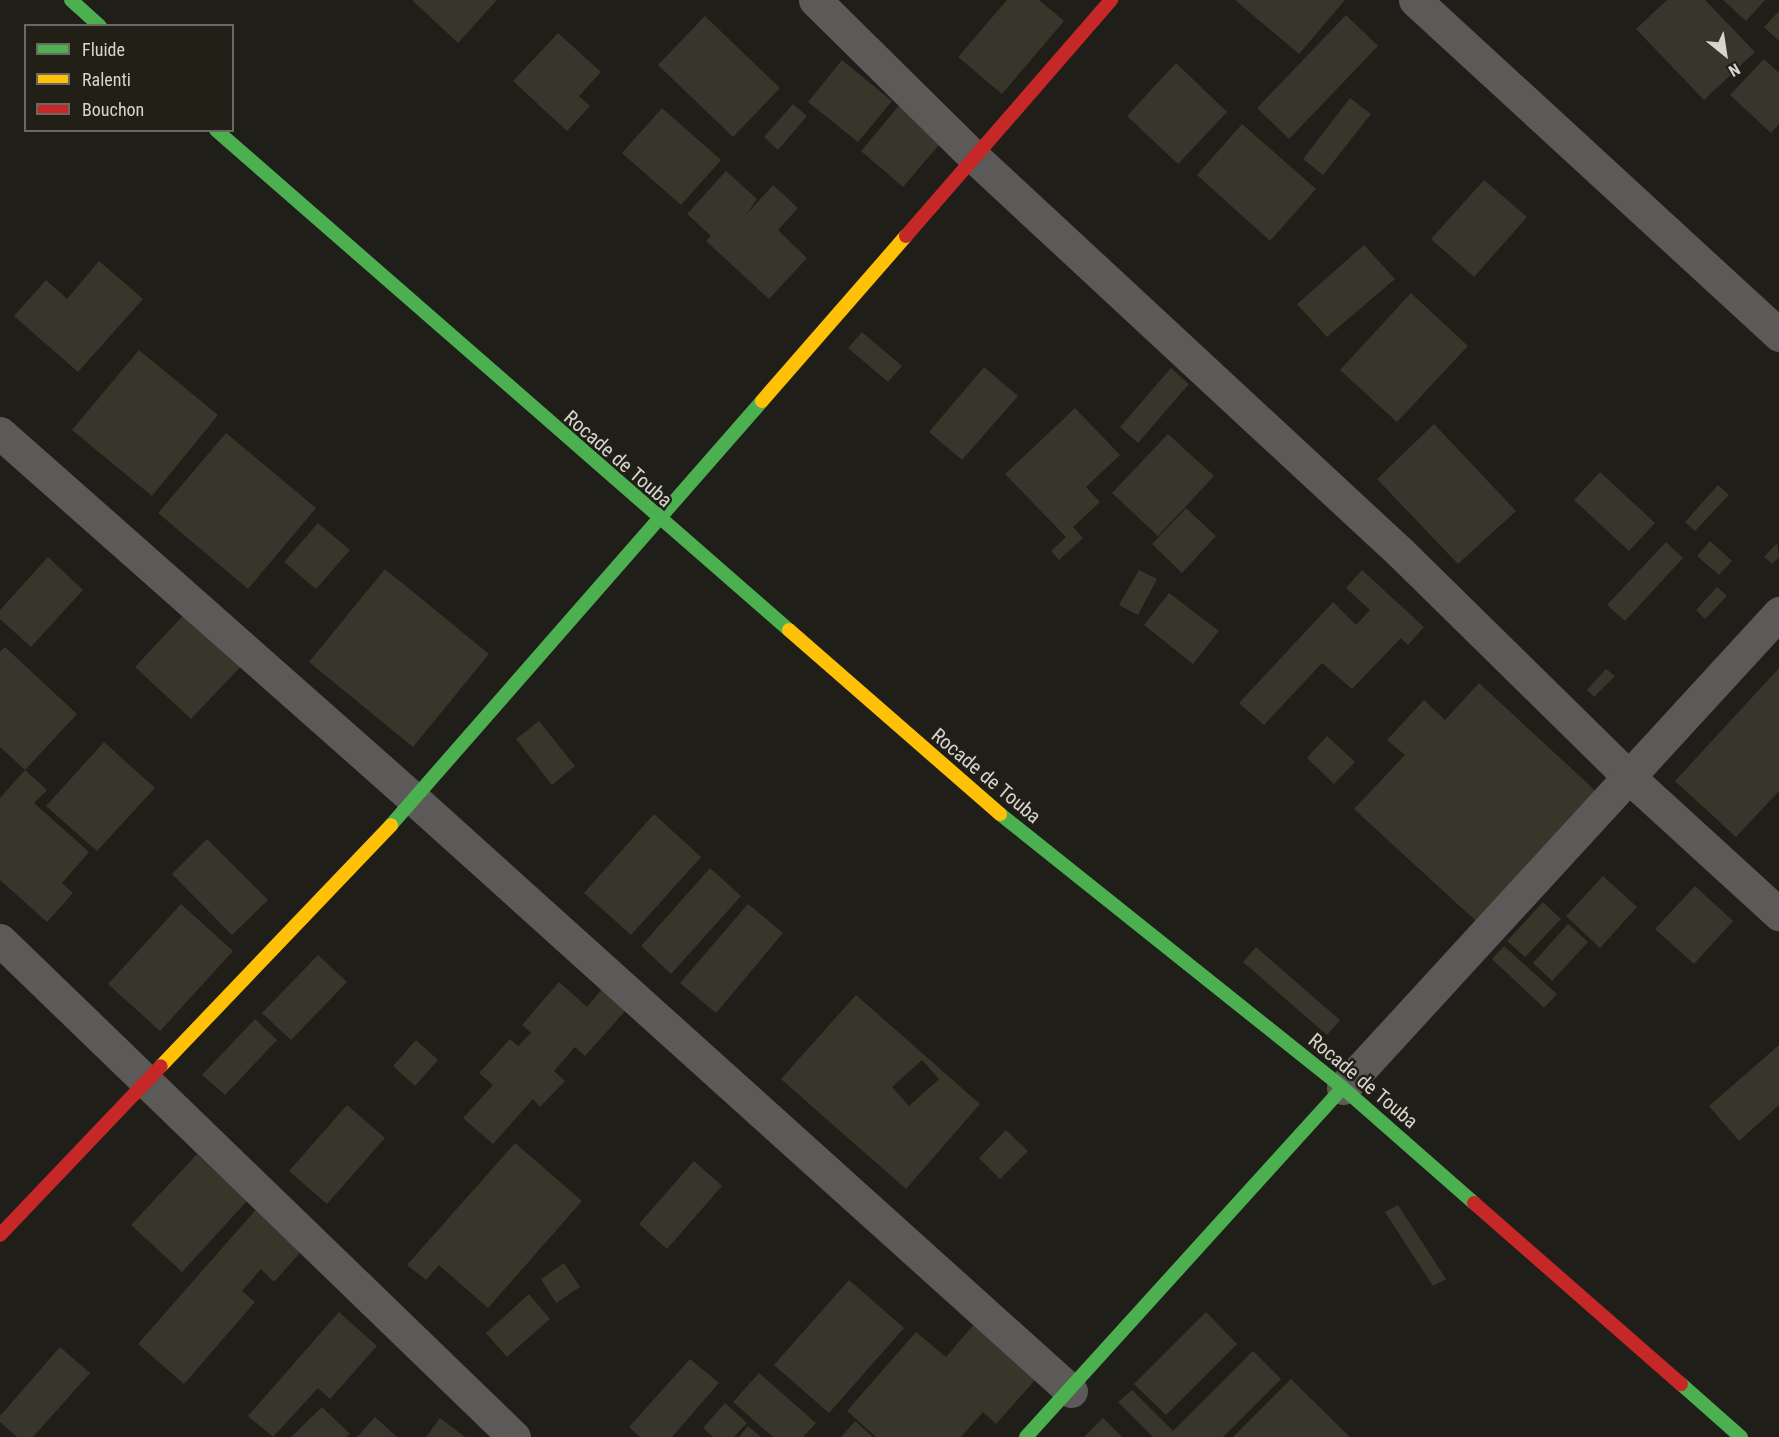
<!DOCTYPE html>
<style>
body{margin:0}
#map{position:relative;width:1779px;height:1437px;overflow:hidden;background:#1f1e19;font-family:"Roboto Condensed",sans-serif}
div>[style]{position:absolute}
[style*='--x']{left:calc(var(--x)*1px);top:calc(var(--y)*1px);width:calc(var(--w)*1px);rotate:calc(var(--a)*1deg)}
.building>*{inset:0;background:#38352b}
.street>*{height:33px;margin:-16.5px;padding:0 16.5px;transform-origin:16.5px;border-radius:16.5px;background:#5b5a59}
.fast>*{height:14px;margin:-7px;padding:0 7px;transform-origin:7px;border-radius:7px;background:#4caf50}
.slow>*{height:14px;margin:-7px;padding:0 7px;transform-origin:7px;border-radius:7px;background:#ffc107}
.jam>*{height:14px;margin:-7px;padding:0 7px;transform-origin:7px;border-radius:7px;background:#c62828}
span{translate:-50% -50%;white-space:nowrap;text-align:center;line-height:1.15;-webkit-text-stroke:5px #221f16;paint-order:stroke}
.street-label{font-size:20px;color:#d6d5cf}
.legend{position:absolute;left:24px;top:24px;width:210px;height:108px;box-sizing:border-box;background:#221f16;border:2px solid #6a6860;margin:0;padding:8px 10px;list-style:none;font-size:18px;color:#d6d5cf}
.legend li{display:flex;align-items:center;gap:12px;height:30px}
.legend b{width:30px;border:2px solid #6a6860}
.north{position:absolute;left:1695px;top:24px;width:60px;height:60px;-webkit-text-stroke:4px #221f16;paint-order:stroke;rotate:150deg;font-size:16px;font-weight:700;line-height:24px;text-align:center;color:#d6d5cf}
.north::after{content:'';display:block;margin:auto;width:21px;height:27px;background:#d6d5cf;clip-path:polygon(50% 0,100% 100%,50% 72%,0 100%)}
</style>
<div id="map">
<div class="building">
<div style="clip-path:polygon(412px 0,497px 0,458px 43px)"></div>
<div style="clip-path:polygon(1007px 0,1039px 0,1064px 21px,1002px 94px,958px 57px)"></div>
<div style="clip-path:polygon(1235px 0,1345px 0,1299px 54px)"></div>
<div style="clip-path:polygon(1667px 0,1705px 0,1755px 52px,1704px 100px,1636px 29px)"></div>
<div style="clip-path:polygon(1723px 0,1765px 0,1746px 21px)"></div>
<div style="clip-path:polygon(1779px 11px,1779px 41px,1764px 27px)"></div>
<div style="clip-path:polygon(1346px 15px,1378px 46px,1289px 139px,1257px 108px)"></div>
<div style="clip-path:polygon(705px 16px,780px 88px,733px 137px,658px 65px)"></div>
<div style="clip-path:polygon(558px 33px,601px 72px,579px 96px,590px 106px,567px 131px,513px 81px)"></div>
<div style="clip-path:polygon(1764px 59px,1779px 73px,1779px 124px,1771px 133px,1730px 95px)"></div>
<div style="clip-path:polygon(842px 60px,892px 101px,858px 142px,808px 102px)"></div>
<div style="clip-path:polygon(1176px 63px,1227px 112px,1178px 164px,1127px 116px)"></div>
<div style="clip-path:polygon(1350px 98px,1371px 114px,1323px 175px,1303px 159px)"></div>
<div style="clip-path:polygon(902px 102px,944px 139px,903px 187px,861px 151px)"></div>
<div style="clip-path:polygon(793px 104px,807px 116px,778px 150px,764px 137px)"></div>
<div style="clip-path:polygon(662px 108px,721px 160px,681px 205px,622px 153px)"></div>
<div style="clip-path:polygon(1242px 124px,1316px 189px,1270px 241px,1197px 175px)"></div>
<div style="clip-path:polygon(726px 171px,757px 199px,746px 215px,773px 185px,798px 208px,778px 230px,807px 258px,769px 299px,706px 241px,711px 236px,687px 214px)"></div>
<div style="clip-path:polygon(1484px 180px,1527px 217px,1474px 277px,1431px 239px)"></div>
<div style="clip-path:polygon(1364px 245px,1395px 279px,1327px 337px,1297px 304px)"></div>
<div style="clip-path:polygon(99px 261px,143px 299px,78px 372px,14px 316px,46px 280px,67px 299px)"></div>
<div style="clip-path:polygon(1411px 293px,1468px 346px,1397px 422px,1340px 370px)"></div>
<div style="clip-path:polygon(862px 332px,902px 366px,888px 382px,848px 348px)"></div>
<div style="clip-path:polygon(139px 350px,218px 415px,152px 496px,72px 430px)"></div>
<div style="clip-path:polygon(984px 367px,1018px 396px,962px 460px,929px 432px)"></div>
<div style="clip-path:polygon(1171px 368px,1189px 384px,1138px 443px,1120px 427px)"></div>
<div style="clip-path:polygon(1075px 408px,1120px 455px,1086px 487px,1100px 502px,1073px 527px,1083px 538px,1059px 560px,1051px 551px,1066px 537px,1005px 474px)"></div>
<div style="clip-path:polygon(1434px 424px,1516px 511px,1458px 564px,1377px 479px)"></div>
<div style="clip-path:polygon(226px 433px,316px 508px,248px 589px,158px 513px)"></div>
<div style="clip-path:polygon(1168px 434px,1214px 476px,1158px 536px,1112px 493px)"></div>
<div style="clip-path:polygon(1600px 472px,1655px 523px,1629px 551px,1574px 500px)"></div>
<div style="clip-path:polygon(1718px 485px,1729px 495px,1695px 531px,1685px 522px)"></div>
<div style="clip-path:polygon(1186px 508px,1216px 536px,1182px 573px,1152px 544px)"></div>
<div style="clip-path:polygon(318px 523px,350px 550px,316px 589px,284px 562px)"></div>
<div style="clip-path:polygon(1710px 541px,1732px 561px,1719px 575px,1697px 556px)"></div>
<div style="clip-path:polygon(1666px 542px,1683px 558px,1625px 621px,1607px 605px)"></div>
<div style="clip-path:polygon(1777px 543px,1779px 557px,1772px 564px,1764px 557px)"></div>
<div style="clip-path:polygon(48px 557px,83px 590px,31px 647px,0 619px,0 610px)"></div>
<div style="clip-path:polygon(385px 569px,489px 654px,413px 747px,309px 662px)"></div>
<div style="clip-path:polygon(1139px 570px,1157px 579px,1138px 615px,1119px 605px)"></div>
<div style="clip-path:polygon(1362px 570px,1424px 627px,1408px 645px,1401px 638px,1352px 689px,1322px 663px,1264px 725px,1239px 703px,1333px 602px,1356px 625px,1370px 610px,1346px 588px)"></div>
<div style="clip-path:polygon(1717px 587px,1727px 596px,1705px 619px,1696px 610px)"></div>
<div style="clip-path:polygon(1169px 593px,1219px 631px,1193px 664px,1144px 625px)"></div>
<div style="clip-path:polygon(189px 609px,245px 662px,191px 719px,135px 667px)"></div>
<div style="clip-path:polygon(5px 647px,77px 714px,25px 770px,0 747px,0 652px)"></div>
<div style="clip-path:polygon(1779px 668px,1779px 791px,1736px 837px,1675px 781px)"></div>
<div style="clip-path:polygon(1606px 669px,1615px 676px,1594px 697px,1587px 690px)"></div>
<div style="clip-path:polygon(1479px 683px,1599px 794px,1478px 923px,1354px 809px,1405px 755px,1387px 740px,1424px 700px,1445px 720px)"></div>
<div style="clip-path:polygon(539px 721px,575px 766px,552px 785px,516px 739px)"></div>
<div style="clip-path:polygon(1327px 736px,1355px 762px,1334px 784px,1307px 758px)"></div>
<div style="clip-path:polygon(104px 742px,155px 788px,97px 851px,46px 806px)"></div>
<div style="clip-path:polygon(25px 770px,47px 790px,34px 803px,89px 852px,62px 883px,73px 893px,47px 922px,0 880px,0 798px)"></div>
<div style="clip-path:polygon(654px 814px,701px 857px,631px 935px,584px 893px)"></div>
<div style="clip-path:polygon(207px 839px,268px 900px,232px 935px,172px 874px)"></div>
<div style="clip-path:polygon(710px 868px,741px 896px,671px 974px,641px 946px)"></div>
<div style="clip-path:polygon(1603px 876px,1637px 907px,1600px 948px,1566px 916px)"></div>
<div style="clip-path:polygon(1695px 886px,1733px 921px,1694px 964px,1655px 929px)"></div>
<div style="clip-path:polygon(1543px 902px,1561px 919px,1525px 957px,1507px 941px)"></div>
<div style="clip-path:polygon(181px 904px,233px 951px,160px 1031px,108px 984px)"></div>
<div style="clip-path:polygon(748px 904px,783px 933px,716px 1013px,680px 983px)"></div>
<div style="clip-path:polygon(1568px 924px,1588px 942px,1552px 981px,1533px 963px)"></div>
<div style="clip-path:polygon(1504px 946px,1557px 994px,1544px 1008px,1492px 959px)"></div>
<div style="clip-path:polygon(1256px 947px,1340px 1020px,1327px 1035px,1243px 962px)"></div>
<div style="clip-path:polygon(318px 955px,347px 982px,291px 1040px,262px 1013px)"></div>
<div style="clip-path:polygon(559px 982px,587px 1007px,603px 988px,627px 1009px,585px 1056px,575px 1047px,554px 1071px,565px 1081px,540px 1107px,533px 1099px,493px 1144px,463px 1118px,493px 1085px,479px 1073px,510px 1039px,518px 1046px,531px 1033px,522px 1025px)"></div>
<div style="clip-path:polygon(evenodd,856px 995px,980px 1104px,906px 1189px,781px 1079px,856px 995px,922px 1060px,939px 1079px,909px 1106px,892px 1087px,922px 1060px)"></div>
<div style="clip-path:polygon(255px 1019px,277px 1040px,225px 1095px,202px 1075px)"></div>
<div style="clip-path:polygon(416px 1040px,438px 1060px,415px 1086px,393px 1066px)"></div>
<div style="clip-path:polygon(1779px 1045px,1779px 1105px,1739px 1141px,1709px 1106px)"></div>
<div style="clip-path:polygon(347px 1105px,385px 1138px,327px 1204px,289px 1171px)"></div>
<div style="clip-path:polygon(1006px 1130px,1028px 1151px,1000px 1179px,979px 1158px)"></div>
<div style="clip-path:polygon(515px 1143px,582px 1201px,488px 1308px,439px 1265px,426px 1280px,407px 1265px)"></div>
<div style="clip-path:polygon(197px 1154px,247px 1201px,182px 1272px,131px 1225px)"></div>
<div style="clip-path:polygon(694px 1161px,722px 1186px,667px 1249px,639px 1224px)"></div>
<div style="clip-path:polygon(1398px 1205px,1446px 1279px,1433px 1286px,1385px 1212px)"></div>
<div style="clip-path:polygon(259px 1206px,305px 1247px,274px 1282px,261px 1269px,242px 1291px,255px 1302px,184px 1384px,138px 1344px)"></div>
<div style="clip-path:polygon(564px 1263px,580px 1287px,556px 1303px,541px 1279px)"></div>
<div style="clip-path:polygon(849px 1280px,904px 1328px,829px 1413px,774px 1365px)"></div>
<div style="clip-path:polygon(529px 1294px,550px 1319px,507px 1357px,486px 1333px)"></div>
<div style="clip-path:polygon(339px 1312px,377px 1346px,330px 1399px,318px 1388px,273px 1437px,248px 1416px)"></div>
<div style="clip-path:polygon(1206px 1312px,1237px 1344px,1166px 1415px,1134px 1384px)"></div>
<div style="clip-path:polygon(981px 1316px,1043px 1371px,996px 1424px,983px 1412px,961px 1437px,876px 1437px,847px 1411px,916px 1332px,946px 1357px)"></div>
<div style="clip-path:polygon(60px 1347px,90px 1373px,33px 1437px,17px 1437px,0 1422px,0 1416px)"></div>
<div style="clip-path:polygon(1253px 1351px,1281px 1379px,1223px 1437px,1153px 1437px,1118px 1402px,1132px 1390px,1173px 1431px)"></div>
<div style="clip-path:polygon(690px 1359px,719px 1383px,672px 1437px,640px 1437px,629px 1427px)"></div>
<div style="clip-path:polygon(759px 1373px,816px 1423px,803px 1437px,773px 1437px,733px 1402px)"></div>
<div style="clip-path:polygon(1291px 1379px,1350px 1437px,1233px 1437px)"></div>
<div style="clip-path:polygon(725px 1403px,747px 1423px,734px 1437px,713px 1437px,703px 1428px)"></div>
<div style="clip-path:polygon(322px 1407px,350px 1434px,346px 1437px,291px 1437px)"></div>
<div style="clip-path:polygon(375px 1417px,397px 1437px,357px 1437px)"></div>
<div style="clip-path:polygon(440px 1418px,465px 1437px,426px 1437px)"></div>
<div style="clip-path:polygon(1103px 1418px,1122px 1437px,1084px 1437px)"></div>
<div style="clip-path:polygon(855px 1421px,873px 1437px,841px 1437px)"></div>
<div style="clip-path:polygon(748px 1426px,761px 1437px,739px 1437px)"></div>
</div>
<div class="street">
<div style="--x:815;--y:0;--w:222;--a:44.6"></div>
<div style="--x:973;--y:156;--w:584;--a:42.85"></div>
<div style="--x:1401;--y:553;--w:321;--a:44.5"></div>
<div style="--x:1630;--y:778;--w:202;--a:42.4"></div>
<div style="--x:1415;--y:0;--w:495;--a:42.6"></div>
<div style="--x:0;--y:433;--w:554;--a:41.49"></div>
<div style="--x:415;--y:800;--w:883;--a:42.02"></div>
<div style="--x:0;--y:940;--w:715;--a:44.04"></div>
<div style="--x:1343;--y:1088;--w:645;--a:-47.45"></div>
</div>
<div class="fast">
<div style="--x:71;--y:0;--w:39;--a:42"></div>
<div style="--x:216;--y:130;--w:760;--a:41.11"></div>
<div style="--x:1000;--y:814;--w:439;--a:38.6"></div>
<div style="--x:1343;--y:1088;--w:174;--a:41.3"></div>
<div style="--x:391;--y:825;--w:563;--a:-48.81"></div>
<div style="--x:1681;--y:1384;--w:80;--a:41.5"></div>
<div style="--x:1026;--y:1437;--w:471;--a:-47.8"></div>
</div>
<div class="slow">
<div style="--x:762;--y:401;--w:219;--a:-48.9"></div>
<div style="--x:789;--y:630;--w:280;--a:41.1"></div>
<div style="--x:161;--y:1066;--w:333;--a:-46.3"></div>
</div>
<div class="jam">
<div style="--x:906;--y:236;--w:313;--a:-49"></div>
<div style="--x:1474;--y:1203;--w:275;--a:41.2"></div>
<div style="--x:0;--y:1235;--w:233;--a:-46.4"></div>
</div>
<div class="street-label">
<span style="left:618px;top:459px;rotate:41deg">Rocade de Touba</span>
<span style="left:986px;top:776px;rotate:40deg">Rocade de Touba</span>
<span style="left:1363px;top:1081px;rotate:40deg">Rocade de Touba</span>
</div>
<ul class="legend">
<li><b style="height:8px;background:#4caf50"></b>Fluide</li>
<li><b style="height:8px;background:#ffc107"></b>Ralenti</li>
<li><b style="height:8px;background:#c62828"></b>Bouchon</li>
</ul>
<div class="north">N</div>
</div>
